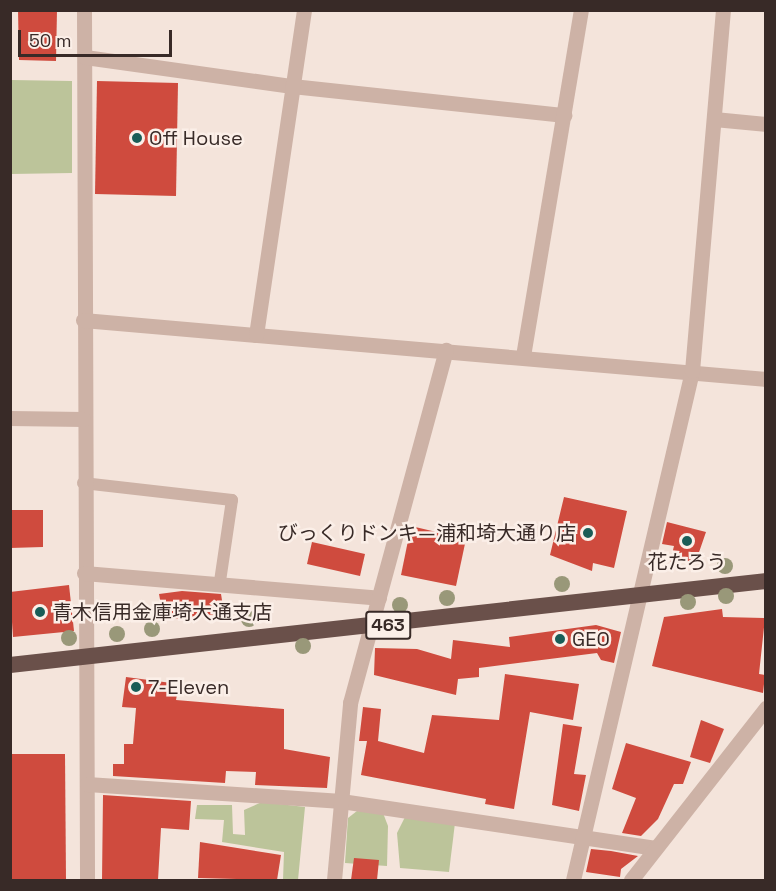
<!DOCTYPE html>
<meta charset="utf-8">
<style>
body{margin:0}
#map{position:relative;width:776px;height:891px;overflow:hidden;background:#f4e4db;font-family:"Space Grotesk","Noto Sans JP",sans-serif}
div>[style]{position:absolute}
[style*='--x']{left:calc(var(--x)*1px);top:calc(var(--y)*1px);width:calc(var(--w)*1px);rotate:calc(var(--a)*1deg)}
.green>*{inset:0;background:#bcc49a}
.building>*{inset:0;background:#cf4b3e}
.service>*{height:12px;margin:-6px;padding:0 6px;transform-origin:6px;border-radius:6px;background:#cdb2a6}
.minor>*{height:15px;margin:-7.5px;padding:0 7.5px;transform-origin:7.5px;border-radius:7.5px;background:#cdb2a6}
.trunk>*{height:16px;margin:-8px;padding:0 8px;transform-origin:8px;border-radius:8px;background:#6a504a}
.trees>*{width:16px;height:16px;margin:-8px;border-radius:50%;background:#999879}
.dots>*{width:16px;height:16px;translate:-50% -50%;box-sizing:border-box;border:3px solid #fbefe8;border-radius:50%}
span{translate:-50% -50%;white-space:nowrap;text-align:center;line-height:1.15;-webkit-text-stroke:5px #fbefe8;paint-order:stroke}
.shield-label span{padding:2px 4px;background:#fbefe8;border:2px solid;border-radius:4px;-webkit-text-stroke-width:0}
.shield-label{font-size:18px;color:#382a27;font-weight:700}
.poi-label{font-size:20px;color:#382a27}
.left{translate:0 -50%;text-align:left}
.right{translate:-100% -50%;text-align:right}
.frame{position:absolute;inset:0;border:12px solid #382a27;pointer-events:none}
.scale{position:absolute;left:18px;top:30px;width:154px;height:27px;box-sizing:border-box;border:3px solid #382a27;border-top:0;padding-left:8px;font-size:18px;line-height:21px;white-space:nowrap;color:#382a27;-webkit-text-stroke:4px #fbefe8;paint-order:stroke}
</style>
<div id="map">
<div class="green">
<div style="clip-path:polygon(11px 80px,72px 81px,72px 173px,11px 174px)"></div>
<div style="clip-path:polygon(262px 802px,305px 807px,298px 880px,283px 880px,284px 852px,222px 842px,224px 820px,195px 819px,197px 805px,232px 805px,233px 834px,245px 835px,244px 810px)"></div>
<div style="clip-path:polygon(357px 811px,383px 813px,388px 826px,387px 866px,345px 863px,348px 818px)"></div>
<div style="clip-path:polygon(405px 817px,455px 823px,449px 872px,400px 868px,397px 833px)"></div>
</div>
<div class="building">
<div style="clip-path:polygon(18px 10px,57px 10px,56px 61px,19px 60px)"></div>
<div style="clip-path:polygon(97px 81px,178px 83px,176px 196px,95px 194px)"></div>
<div style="clip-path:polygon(564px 497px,627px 511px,614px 568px,593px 563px,592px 571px,550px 555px)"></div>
<div style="clip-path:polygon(10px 510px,43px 510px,43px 547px,10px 548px)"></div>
<div style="clip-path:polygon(667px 522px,706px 532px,696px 561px,670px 562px,674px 546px,662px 544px)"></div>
<div style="clip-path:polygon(411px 526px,466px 539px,456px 586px,401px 575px)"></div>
<div style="clip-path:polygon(312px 542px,365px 554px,360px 576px,307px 564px)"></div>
<div style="clip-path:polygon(69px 585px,74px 631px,13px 637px,10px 592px)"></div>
<div style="clip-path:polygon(182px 591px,221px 594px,224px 613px,164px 620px,159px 594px)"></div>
<div style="clip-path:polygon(722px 609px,723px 617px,765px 618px,759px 674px,765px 675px,763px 693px,652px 666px,664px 617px)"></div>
<div style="clip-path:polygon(596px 625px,621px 632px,614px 663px,601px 660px,597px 653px,479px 668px,479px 677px,458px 679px,456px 695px,374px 675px,375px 648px,417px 649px,451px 659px,453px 640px,510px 647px,509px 637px)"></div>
<div style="clip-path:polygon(505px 674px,579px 684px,573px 720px,530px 712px,514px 809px,485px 804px,486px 799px,361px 775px,367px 741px,359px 741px,363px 707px,381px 709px,378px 741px,424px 753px,432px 715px,499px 720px)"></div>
<div style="clip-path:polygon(126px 677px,179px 684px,176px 700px,284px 709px,284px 749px,330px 757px,327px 788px,255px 785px,256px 772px,226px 771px,225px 783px,113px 776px,113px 764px,124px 764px,124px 744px,133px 744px,136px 708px,122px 707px)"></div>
<div style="clip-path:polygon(701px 720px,724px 729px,710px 763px,690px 757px)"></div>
<div style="clip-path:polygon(563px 724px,582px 727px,574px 774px,586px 775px,579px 811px,552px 805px)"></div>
<div style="clip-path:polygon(626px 743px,691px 762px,683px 784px,674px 784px,658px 819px,641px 836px,622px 833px,636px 798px,612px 789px)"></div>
<div style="clip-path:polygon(10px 754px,65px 754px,66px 880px,10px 880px)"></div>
<div style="clip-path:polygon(103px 795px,191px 801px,189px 830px,161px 828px,158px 880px,102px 880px)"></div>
<div style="clip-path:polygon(200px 842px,281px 855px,277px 880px,198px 878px)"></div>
<div style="clip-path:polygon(591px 849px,611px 851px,638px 856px,621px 869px,620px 877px,586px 872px)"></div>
<div style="clip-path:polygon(354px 858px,379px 860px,377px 880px,351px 880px)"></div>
</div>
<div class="service">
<div style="--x:83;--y:483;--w:150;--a:6.5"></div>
<div style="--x:232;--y:500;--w:82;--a:98.4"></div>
</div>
<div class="minor">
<div style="--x:84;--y:10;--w:870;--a:89.8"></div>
<div style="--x:85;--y:57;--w:209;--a:8"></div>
<div style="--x:292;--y:86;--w:274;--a:6.1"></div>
<div style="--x:714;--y:119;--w:52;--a:5.5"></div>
<div style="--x:83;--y:320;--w:686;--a:4.94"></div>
<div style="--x:256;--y:335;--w:329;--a:-81.6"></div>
<div style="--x:523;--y:356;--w:351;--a:-80.5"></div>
<div style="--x:10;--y:418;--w:73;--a:0.8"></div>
<div style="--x:84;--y:573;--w:296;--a:4.8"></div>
<div style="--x:87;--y:784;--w:255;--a:3.8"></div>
<div style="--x:341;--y:801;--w:318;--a:8.5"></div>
<div style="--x:334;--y:880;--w:178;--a:-84.8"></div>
<div style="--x:350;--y:703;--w:366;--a:-74.8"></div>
<div style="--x:573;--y:880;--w:523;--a:-76.84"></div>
<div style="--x:692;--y:371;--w:362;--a:-85.1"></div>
<div style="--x:631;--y:880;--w:219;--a:-51.9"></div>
</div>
<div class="trunk">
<div style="--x:10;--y:665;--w:761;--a:-6.34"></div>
</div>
<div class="trees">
<div style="left:725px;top:566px"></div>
<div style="left:562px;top:584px"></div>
<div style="left:726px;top:596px"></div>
<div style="left:447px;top:598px"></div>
<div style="left:688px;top:602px"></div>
<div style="left:400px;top:605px"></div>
<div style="left:249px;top:619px"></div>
<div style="left:152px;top:629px"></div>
<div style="left:117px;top:634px"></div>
<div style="left:69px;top:638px"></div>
<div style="left:303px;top:646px"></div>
</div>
<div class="dots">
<div style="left:137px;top:138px;background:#1a5d57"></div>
<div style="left:588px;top:533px;background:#1a5d57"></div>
<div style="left:687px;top:541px;background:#1a5d57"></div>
<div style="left:40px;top:612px;background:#1a5d57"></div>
<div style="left:560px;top:639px;background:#1a5d57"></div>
<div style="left:136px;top:687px;background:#1a5d57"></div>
</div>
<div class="shield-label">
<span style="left:388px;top:625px">463</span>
</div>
<div class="poi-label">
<span class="left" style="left:149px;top:138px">Off House</span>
<span class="right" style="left:576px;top:533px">びっくりドンキ―浦和埼大通り店</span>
<span style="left:687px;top:562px">花たろう</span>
<span class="left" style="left:52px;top:612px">青木信用金庫埼大通支店</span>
<span class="left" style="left:572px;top:639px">GEO</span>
<span class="left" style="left:148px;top:687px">7-Eleven</span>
</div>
<div class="frame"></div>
<div class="scale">50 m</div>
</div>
